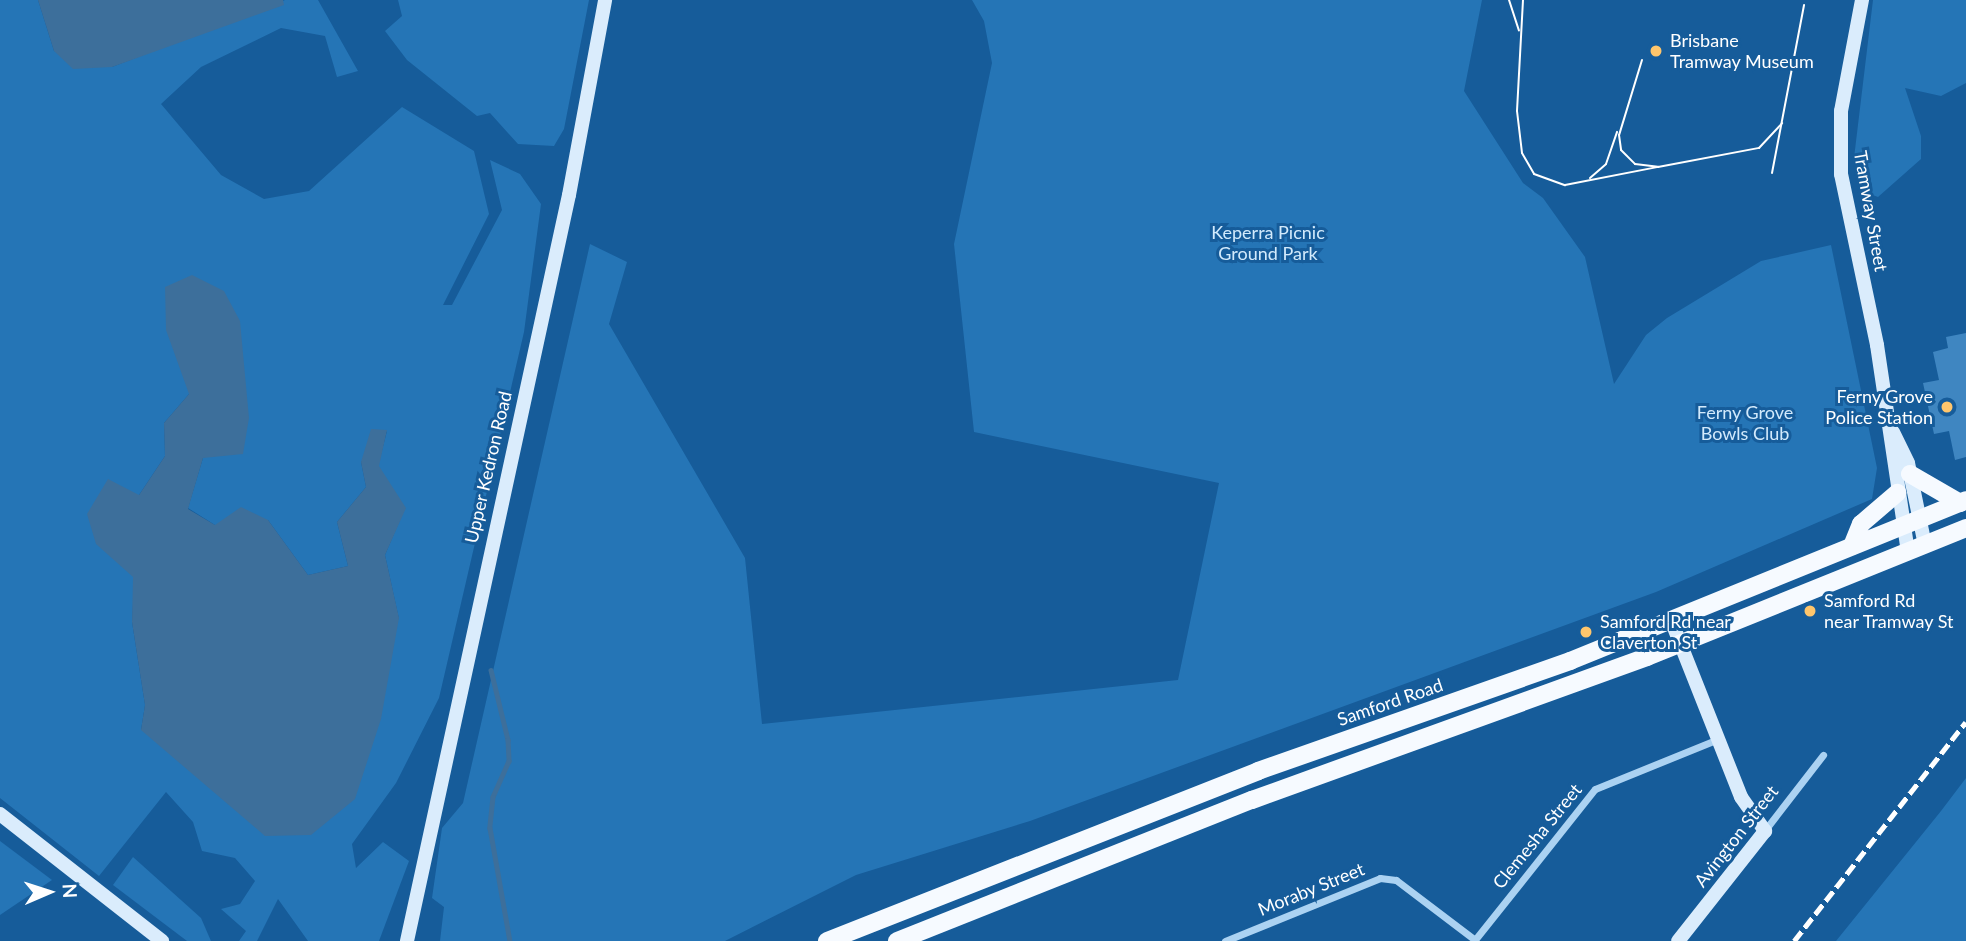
<!DOCTYPE html>
<style>
body{margin:0}
#map{position:relative;width:1966px;height:941px;overflow:hidden;background:#165c9a;font-family:Lato,sans-serif}
div>[style]{position:absolute}
[style*='--x']{left:calc(var(--x)*1px);top:calc(var(--y)*1px);width:calc(var(--w)*1px);rotate:calc(var(--a)*1deg)}
.green>*{inset:0;background:#2575b6}
.water>*{inset:0;background:#3d6f9b}
.stream>*{height:4.5px;margin:-2.25px;padding:0 2.25px;transform-origin:2.25px;border-radius:2.25px;background:#3d6f9b}
.building>*{inset:0;background:#3f86c1}
.street>*{height:7px;margin:-3.5px;padding:0 3.5px;transform-origin:3.5px;border-radius:3.5px;background:#abd2f2}
.secondary>*{height:14px;margin:-7px;padding:0 7px;transform-origin:7px;border-radius:7px;background:#daecfc}
.primary>*{height:18px;margin:-9px;padding:0 9px;transform-origin:9px;border-radius:9px;background:#f6faff}
.tram>*{height:2px;margin:-1px;padding:0 1px;transform-origin:1px;border-radius:1px;background:#fff}
.rail>*{height:4.5px;margin-top:-2.25px;transform-origin:0;background:repeating-linear-gradient(90deg,#fff 0 12px,transparent 0 17px)}
.dots>*{width:19px;height:19px;translate:-50% -50%;box-sizing:border-box;border:4px solid #165c9a;border-radius:50%}
span{translate:-50% -50%;white-space:nowrap;text-align:center;line-height:1.15;-webkit-text-stroke:6px #165c9a;paint-order:stroke}
.poi-label{font-size:18px;color:#fff}
.left{translate:0 -50%;text-align:left}
.right{translate:-100% -50%;text-align:right}
.street-label{font-size:18px;color:#fff}
.park-label{font-size:18px;color:#d2eafc}
.north{position:absolute;left:14px;top:857px;width:70px;height:70px;-webkit-text-stroke:5px #165c9a;paint-order:stroke;rotate:87deg;font-size:19px;font-weight:700;line-height:28px;text-align:center;color:#fff}
.north::after{content:'';display:block;margin:auto;width:24px;height:32px;background:#fff;clip-path:polygon(50% 0,100% 100%,50% 72%,0 100%)}
</style>
<div id="map">
<div class="green">
<div style="clip-path:polygon(evenodd,0 0,38px 0,54px 51px,112px 67px,285px 0,318px 0,358px 71px,337px 77px,325px 36px,281px 28px,201px 67px,161px 104px,221px 175px,264px 199px,309px 191px,402px 107px,474px 151px,489px 214px,443px 305px,452px 305px,502px 210px,490px 160px,520px 174px,541px 204px,524px 332px,439px 698px,396px 783px,352px 844px,356px 868px,383px 842px,409px 861px,379px 941px,308px 941px,278px 899px,257px 941px,239px 941px,246px 931px,221px 909px,240px 904px,255px 881px,235px 858px,202px 851px,193px 822px,166px 792px,99px 876px,0 798px,0 0,189px 394px,203px 458px,188px 508px,215px 525px,268px 520px,308px 575px,348px 566px,337px 522px,366px 487px,361px 462px,387px 431px,378px 466px,405px 508px,385px 555px,399px 619px,141px 730px,145px 705px,132px 622px,139px 495px,165px 456px,164px 423px,189px 394px)"></div>
<div style="clip-path:polygon(398px 0,589px 0,564px 129px,554px 146px,518px 144px,490px 113px,477px 116px,407px 60px,385px 31px,402px 16px)"></div>
<div style="clip-path:polygon(972px 0,1482px 0,1464px 91px,1523px 183px,1543px 198px,1585px 257px,1614px 384px,1646px 335px,1667px 318px,1761px 261px,1831px 245px,1877px 468px,1872px 499px,1656px 592px,1030px 821px,856px 875px,725px 941px,440px 941px,444px 907px,432px 898px,442px 828px,463px 803px,590px 244px,627px 262px,609px 324px,745px 558px,762px 724px,1178px 680px,1219px 483px,974px 432px,954px 244px,992px 63px,984px 21px)"></div>
<div style="clip-path:polygon(1873px 0,1966px 0,1966px 83px,1941px 96px,1905px 88px,1921px 136px,1921px 159px,1878px 197px,1862px 191px,1854px 158px)"></div>
<div style="clip-path:polygon(1966px 778px,1966px 941px,1836px 941px,1941px 811px)"></div>
<div style="clip-path:polygon(0 841px,52px 880px,0 915px)"></div>
<div style="clip-path:polygon(133px 857px,201px 918px,211px 941px,187px 941px,113px 885px)"></div>
</div>
<div class="water">
<div style="clip-path:polygon(38px 0,283px 0,284px 5px,112px 67px,73px 69px,54px 51px)"></div>
<div style="clip-path:polygon(192px 275px,224px 291px,240px 321px,249px 418px,243px 454px,203px 458px,188px 509px,215px 525px,241px 507px,268px 520px,308px 575px,348px 566px,337px 522px,366px 487px,361px 462px,371px 429px,387px 430px,379px 466px,406px 508px,385px 555px,399px 618px,381px 719px,355px 799px,311px 835px,265px 836px,141px 730px,145px 705px,132px 622px,133px 577px,96px 544px,87px 514px,108px 479px,139px 495px,165px 456px,164px 423px,189px 394px,166px 330px,165px 287px)"></div>
</div>
<div class="stream">
<div style="--x:491;--y:670;--w:72;--a:76.3"></div>
<div style="--x:508;--y:740;--w:21;--a:87"></div>
<div style="--x:509;--y:761;--w:39;--a:114"></div>
<div style="--x:493;--y:797;--w:31;--a:96"></div>
<div style="--x:490;--y:828;--w:115;--a:80"></div>
</div>
<div class="building">
<div style="clip-path:polygon(1966px 333px,1966px 457px,1955px 460px,1949px 431px,1934px 434px,1923px 383px,1939px 380px,1933px 352px,1948px 348px,1946px 337px)"></div>
</div>
<div class="street">
<div style="--x:1765;--y:830;--w:95;--a:-52.3"></div>
<div style="--x:1225;--y:941;--w:167;--a:-22.1"></div>
<div style="--x:1380;--y:878;--w:16;--a:7"></div>
<div style="--x:1396;--y:880;--w:99;--a:37.2"></div>
<div style="--x:1474;--y:941;--w:194;--a:-51.5"></div>
<div style="--x:1595;--y:789;--w:133;--a:-22.1"></div>
</div>
<div class="secondary">
<div style="--x:1862;--y:0;--w:113;--a:100.7"></div>
<div style="--x:1841;--y:111;--w:63;--a:90"></div>
<div style="--x:1841;--y:174;--w:175;--a:78.1"></div>
<div style="--x:1877;--y:345;--w:209;--a:81.5"></div>
<div style="--x:1893;--y:432;--w:34;--a:64"></div>
<div style="--x:1908;--y:463;--w:84;--a:78.3"></div>
<div style="--x:1671;--y:620;--w:190;--a:68.4"></div>
<div style="--x:1741;--y:797;--w:42;--a:54.8"></div>
<div style="--x:1765;--y:831;--w:140;--a:128.3"></div>
<div style="--x:0;--y:814;--w:206;--a:38.1"></div>
<div style="--x:407;--y:941;--w:763;--a:-77.75"></div>
<div style="--x:569;--y:195;--w:198;--a:-79.5"></div>
</div>
<div class="primary">
<div style="--x:1910;--y:474;--w:58;--a:30.1"></div>
<div style="--x:1852;--y:546;--w:24;--a:-68"></div>
<div style="--x:1861;--y:524;--w:48;--a:-40.7"></div>
<div style="--x:827;--y:941;--w:463;--a:-21.5"></div>
<div style="--x:1258;--y:771;--w:331;--a:-19.4"></div>
<div style="--x:1570;--y:661;--w:427;--a:-22.1"></div>
<div style="--x:897;--y:941;--w:382;--a:-21.7"></div>
<div style="--x:1252;--y:800;--w:420;--a:-19.9"></div>
<div style="--x:1647;--y:657;--w:344;--a:-22"></div>
</div>
<div class="tram">
<div style="--x:1509;--y:0;--w:32;--a:72"></div>
<div style="--x:1523;--y:0;--w:111;--a:93.1"></div>
<div style="--x:1517;--y:111;--w:42;--a:83.2"></div>
<div style="--x:1522;--y:153;--w:24;--a:60"></div>
<div style="--x:1534;--y:174;--w:33;--a:20"></div>
<div style="--x:1565;--y:185;--w:95;--a:-11"></div>
<div style="--x:1642;--y:60;--w:78;--a:107"></div>
<div style="--x:1619;--y:135;--w:15;--a:82"></div>
<div style="--x:1621;--y:150;--w:20;--a:45"></div>
<div style="--x:1635;--y:164;--w:23;--a:7"></div>
<div style="--x:1658;--y:167;--w:103;--a:-10.7"></div>
<div style="--x:1759;--y:148;--w:34;--a:-47"></div>
<div style="--x:1772;--y:173;--w:171;--a:-79.2"></div>
<div style="--x:1590;--y:178;--w:21;--a:-41"></div>
<div style="--x:1606;--y:164;--w:34;--a:-71"></div>
</div>
<div class="rail">
<div style="--x:1794;--y:941;--w:278;--a:-51.9"></div>
</div>
<div class="dots">
<div style="left:1656px;top:51px;background:#ffc66c"></div>
<div style="left:1947px;top:407px;background:#ffc66c"></div>
<div style="left:1810px;top:611px;background:#ffc66c"></div>
<div style="left:1586px;top:632px;background:#ffc66c"></div>
</div>
<div class="poi-label">
<span class="left" style="left:1670px;top:51px">Brisbane<br>Tramway Museum</span>
<span class="right" style="left:1933px;top:407px">Ferny Grove<br>Police Station</span>
<span class="left" style="left:1824px;top:611px">Samford Rd<br>near Tramway St</span>
<span class="left" style="left:1600px;top:632px">Samford Rd near<br>Claverton St</span>
</div>
<div class="street-label">
<span style="left:1871px;top:211px;rotate:80deg">Tramway Street</span>
<span style="left:488px;top:467px;rotate:-77deg">Upper Kedron Road</span>
<span style="left:1390px;top:702px;rotate:-19deg">Samford Road</span>
<span style="left:1537px;top:836px;rotate:-51deg">Clemesha Street</span>
<span style="left:1736px;top:836px;rotate:-52deg">Avington Street</span>
<span style="left:1311px;top:889px;rotate:-22deg">Moraby Street</span>
</div>
<div class="park-label">
<span style="left:1268px;top:243px">Keperra Picnic<br>Ground Park</span>
<span style="left:1745px;top:423px">Ferny Grove<br>Bowls Club</span>
</div>
<div class="north">N</div>
</div>
